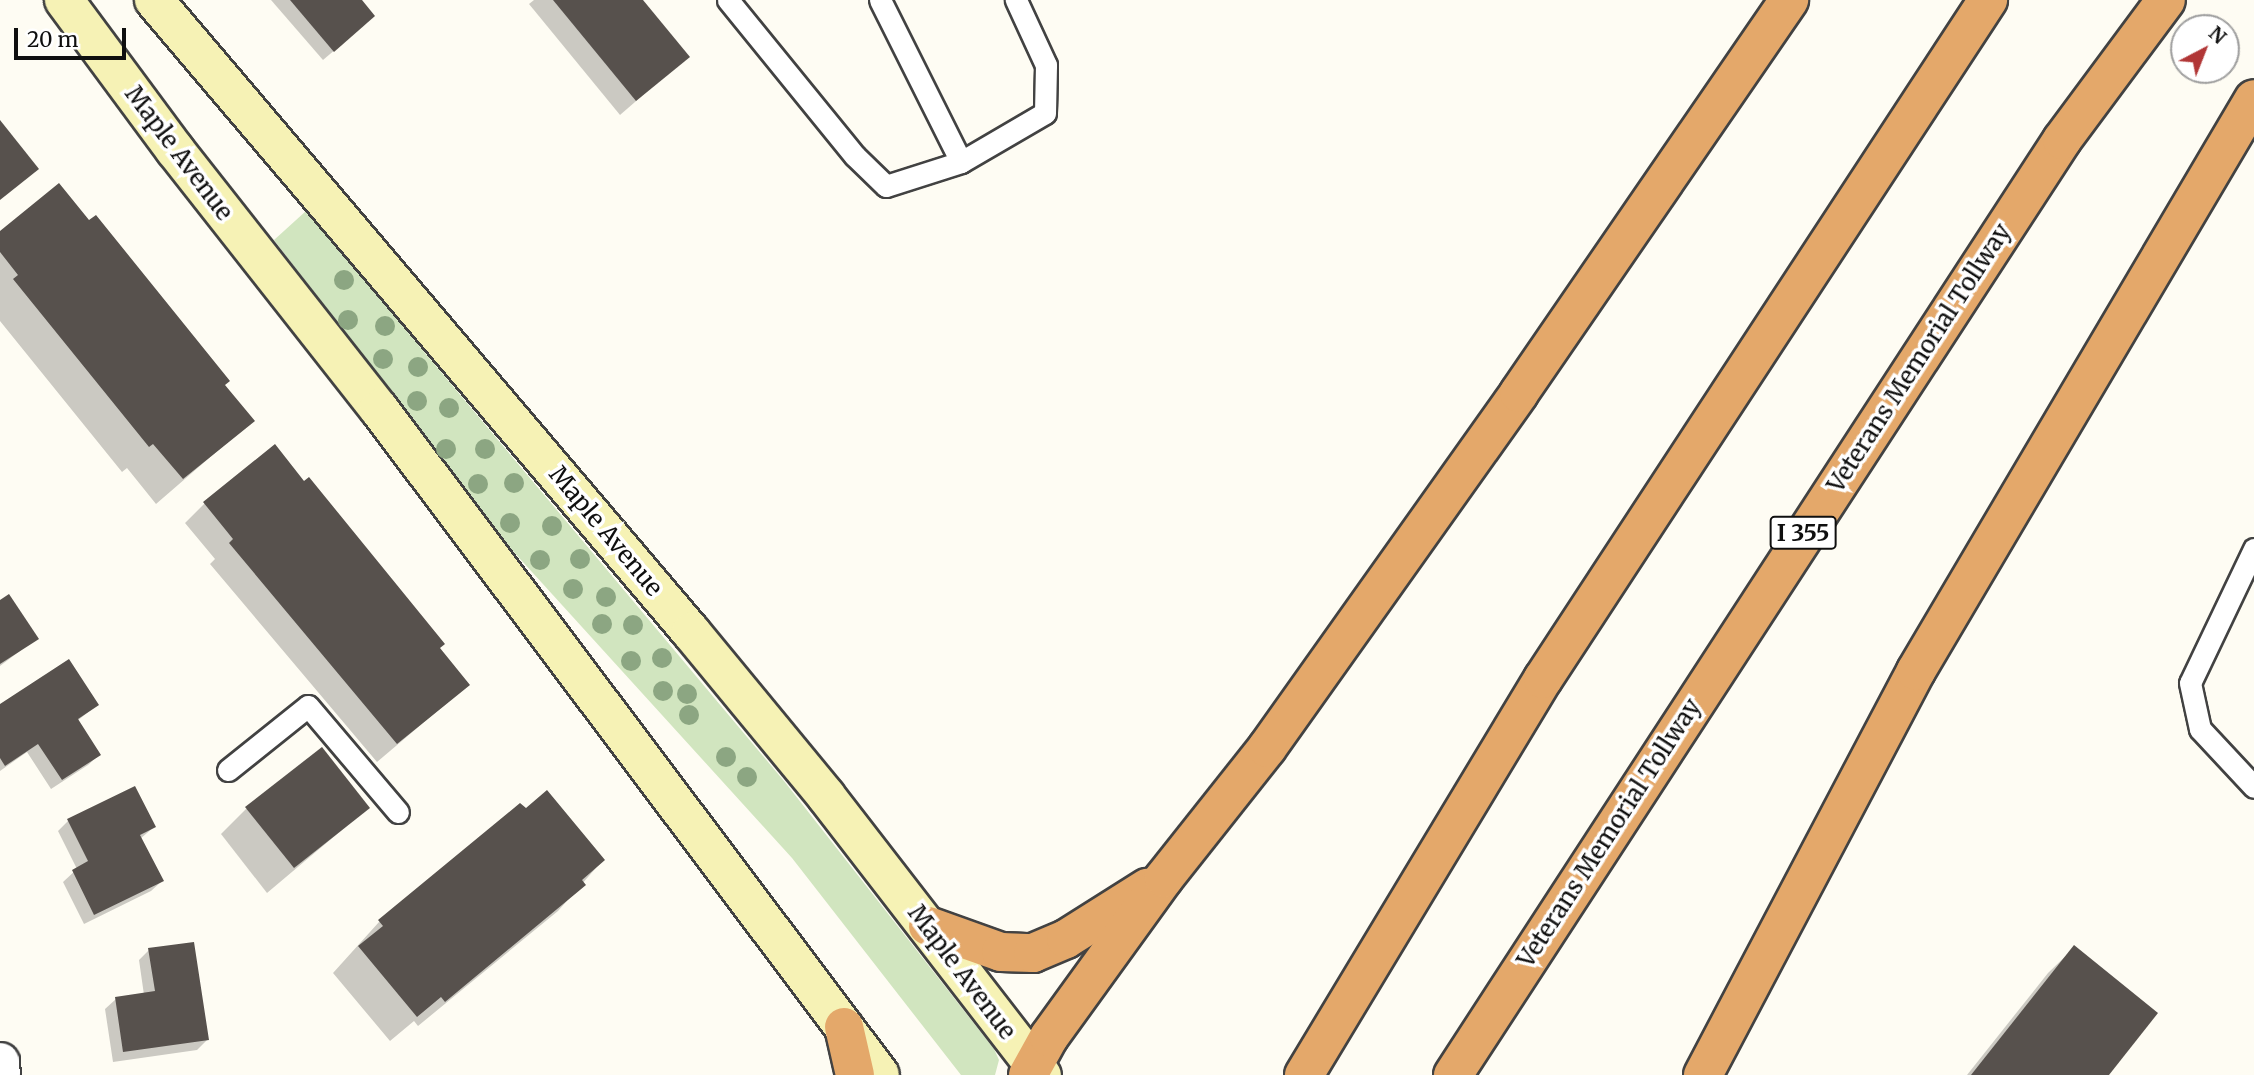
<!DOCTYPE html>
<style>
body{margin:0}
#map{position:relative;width:2254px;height:1075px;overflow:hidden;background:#fefcf3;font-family:Merriweather,serif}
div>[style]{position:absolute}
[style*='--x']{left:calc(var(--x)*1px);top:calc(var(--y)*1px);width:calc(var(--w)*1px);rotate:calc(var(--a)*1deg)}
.green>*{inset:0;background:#d1e5bf}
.shadow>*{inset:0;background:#0003}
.building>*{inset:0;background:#57514d}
.roads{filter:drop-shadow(2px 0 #424242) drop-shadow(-2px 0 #424242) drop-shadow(0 2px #424242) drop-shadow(0 -2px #424242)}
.lane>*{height:21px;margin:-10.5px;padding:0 10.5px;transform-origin:10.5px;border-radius:10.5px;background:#fff}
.street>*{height:38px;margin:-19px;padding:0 19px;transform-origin:19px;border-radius:19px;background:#fff}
.secondary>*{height:38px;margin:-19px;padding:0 19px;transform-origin:19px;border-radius:19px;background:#f6f2b5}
.highway>*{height:38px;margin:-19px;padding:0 19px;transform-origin:19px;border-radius:19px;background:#e4a86a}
.trees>*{width:20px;height:20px;margin:-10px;border-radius:50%;background:#8ca682}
span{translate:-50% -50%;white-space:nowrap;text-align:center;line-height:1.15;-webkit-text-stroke:7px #fff;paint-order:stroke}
.shield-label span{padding:2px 5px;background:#fff;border:2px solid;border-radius:5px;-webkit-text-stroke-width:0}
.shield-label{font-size:23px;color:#0f0f0f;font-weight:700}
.street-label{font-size:24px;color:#0f0f0f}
.north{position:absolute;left:2170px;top:14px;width:70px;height:70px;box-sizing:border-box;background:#fff;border:2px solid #9f9f9f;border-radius:50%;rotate:42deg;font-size:19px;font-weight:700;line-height:28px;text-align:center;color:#0f0f0f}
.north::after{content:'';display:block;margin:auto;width:24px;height:32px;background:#b13636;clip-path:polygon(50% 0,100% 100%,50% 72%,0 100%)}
.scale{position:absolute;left:14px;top:28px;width:112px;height:32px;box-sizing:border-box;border:4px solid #0f0f0f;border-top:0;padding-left:9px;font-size:21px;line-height:24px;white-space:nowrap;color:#0f0f0f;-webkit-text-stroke:5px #fff;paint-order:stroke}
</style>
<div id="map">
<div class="green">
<div style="clip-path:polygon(306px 211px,784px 781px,994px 1049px,999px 1060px,995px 1075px,961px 1075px,792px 858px,512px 550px,274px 240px)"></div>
</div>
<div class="shadow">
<div style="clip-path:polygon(271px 0,359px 0,363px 26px,323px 60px)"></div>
<div style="clip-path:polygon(534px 0,640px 0,687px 57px,620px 115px,529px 4px)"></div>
<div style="clip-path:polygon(0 233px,252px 421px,156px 504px,127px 468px,122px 472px,0 321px)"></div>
<div style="clip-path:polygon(205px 503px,438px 648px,468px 685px,377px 762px,210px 564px,215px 559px,185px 523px)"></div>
<div style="clip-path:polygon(0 602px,37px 638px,0 666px)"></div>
<div style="clip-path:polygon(97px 705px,77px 721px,99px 755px,88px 765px,51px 789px,27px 752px,0 771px,0 707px)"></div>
<div style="clip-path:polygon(368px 808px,267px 893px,221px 834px,246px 809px)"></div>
<div style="clip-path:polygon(68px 821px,154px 827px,140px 839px,162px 881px,151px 891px,84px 924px,63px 882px,77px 869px,58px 831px)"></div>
<div style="clip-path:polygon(603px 860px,558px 911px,418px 1026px,414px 1021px,390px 1041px,333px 973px,379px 922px)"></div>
<div style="clip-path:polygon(2074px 948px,2107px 1075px,1967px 1075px,2048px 973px)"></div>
<div style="clip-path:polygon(149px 950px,207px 1040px,197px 1050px,113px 1062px,105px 1009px,116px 999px,144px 995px,139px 960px)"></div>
</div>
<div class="building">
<div style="clip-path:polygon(290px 0,362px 0,375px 16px,334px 52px)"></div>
<div style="clip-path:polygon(553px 0,643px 0,690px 57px,636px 101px)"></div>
<div style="clip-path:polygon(0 120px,39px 169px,0 200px)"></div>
<div style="clip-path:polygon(59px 183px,89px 220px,96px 215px,230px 381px,225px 385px,255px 421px,183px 479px,153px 444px,149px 447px,13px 279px,18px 275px,0 252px,0 231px)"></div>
<div style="clip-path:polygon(275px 444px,304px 481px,309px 477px,445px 644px,440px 648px,470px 685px,397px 744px,229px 543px,233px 539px,203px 502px)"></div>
<div style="clip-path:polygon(9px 594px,39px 639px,0 664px,0 600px)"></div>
<div style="clip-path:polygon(69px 659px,99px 705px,78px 719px,101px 755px,62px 780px,38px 744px,5px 766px,0 758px,0 704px)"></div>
<div style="clip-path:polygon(322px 747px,370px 808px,294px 868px,245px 807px)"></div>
<div style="clip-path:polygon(135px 786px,156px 827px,140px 835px,164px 881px,94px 915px,72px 870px,88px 861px,67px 819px)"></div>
<div style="clip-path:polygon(547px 790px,605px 860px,582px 880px,586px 885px,445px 1002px,441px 997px,417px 1017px,358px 946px,383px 926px,378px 920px,520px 803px,526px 808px)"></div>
<div style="clip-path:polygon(194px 942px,209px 1040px,123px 1052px,115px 997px,155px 991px,148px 948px)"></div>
<div style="clip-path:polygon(2074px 945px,2158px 1013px,2109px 1075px,1971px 1075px)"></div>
</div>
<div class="roads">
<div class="lane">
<div style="--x:728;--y:0;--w:201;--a:50.9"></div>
<div style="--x:855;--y:156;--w:43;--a:44.1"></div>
<div style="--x:886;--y:186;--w:79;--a:-17.7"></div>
<div style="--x:961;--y:162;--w:97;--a:-30.3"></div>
<div style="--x:1045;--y:113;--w:48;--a:-88.8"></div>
<div style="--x:1046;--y:65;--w:72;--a:-114.8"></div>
<div style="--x:880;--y:0;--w:181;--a:63.4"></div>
<div style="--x:2254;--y:549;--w:148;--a:115.5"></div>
<div style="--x:2190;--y:683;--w:47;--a:77.7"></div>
<div style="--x:2200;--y:729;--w:79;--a:47"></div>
<div style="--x:228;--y:770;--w:102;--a:-38.7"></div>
<div style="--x:308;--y:706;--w:139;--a:49.7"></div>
</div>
<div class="street">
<div style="--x:0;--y:1062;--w:13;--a:86"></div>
</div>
<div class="secondary">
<div style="--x:64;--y:0;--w:187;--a:53.5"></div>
<div style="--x:175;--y:150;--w:330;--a:51.8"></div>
<div style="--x:379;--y:409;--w:833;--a:53.05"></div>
<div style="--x:154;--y:0;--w:829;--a:49.65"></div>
<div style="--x:691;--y:632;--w:212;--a:50.5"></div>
<div style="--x:826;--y:796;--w:353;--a:52.3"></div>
</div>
<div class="highway">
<div style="--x:928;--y:926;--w:77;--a:19.6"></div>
<div style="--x:1001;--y:952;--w:32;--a:2"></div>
<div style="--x:1033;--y:953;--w:36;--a:-23"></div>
<div style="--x:1066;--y:939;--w:96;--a:-32.2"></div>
<div style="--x:844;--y:1027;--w:49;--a:77.1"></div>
<div style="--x:1028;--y:1075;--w:43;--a:-61.1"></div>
<div style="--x:1049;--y:1037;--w:196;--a:-54.1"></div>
<div style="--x:1164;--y:878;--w:166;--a:-51.6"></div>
<div style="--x:1267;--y:748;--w:435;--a:-54.6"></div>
<div style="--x:1519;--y:393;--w:477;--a:-55.5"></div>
<div style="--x:1304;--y:1075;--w:463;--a:-58.9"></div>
<div style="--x:1543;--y:679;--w:812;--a:-56.76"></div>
<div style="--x:1453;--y:1075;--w:1116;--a:-56.92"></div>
<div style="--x:2062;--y:140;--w:174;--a:-53.4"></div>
<div style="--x:1703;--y:1075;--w:457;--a:-62.2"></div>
<div style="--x:1916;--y:671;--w:664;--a:-59.42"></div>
</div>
</div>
<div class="trees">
<div style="left:344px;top:280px"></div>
<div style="left:348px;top:320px"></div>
<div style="left:385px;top:326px"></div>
<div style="left:383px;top:359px"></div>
<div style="left:418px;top:367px"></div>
<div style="left:417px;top:401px"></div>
<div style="left:449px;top:408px"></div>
<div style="left:446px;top:449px"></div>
<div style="left:485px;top:449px"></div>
<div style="left:514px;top:483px"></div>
<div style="left:478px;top:484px"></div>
<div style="left:510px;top:523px"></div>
<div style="left:552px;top:526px"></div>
<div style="left:580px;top:559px"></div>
<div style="left:540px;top:560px"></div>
<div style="left:573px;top:589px"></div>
<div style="left:606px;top:597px"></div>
<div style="left:602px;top:624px"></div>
<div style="left:633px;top:625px"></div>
<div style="left:662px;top:658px"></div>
<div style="left:631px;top:661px"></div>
<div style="left:663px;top:691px"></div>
<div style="left:687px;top:694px"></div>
<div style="left:689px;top:715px"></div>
<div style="left:726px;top:757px"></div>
<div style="left:747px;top:777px"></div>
</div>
<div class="shield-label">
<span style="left:1803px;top:533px">I 355</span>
</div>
<div class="street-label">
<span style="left:179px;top:153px;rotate:53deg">Maple Avenue</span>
<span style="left:1919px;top:358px;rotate:-57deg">Veterans Memorial Tollway</span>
<span style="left:606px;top:531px;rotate:50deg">Maple Avenue</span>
<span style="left:1609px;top:833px;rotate:-57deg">Veterans Memorial Tollway</span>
<span style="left:962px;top:972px;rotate:53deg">Maple Avenue</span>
</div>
<div class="north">N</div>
<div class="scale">20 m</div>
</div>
